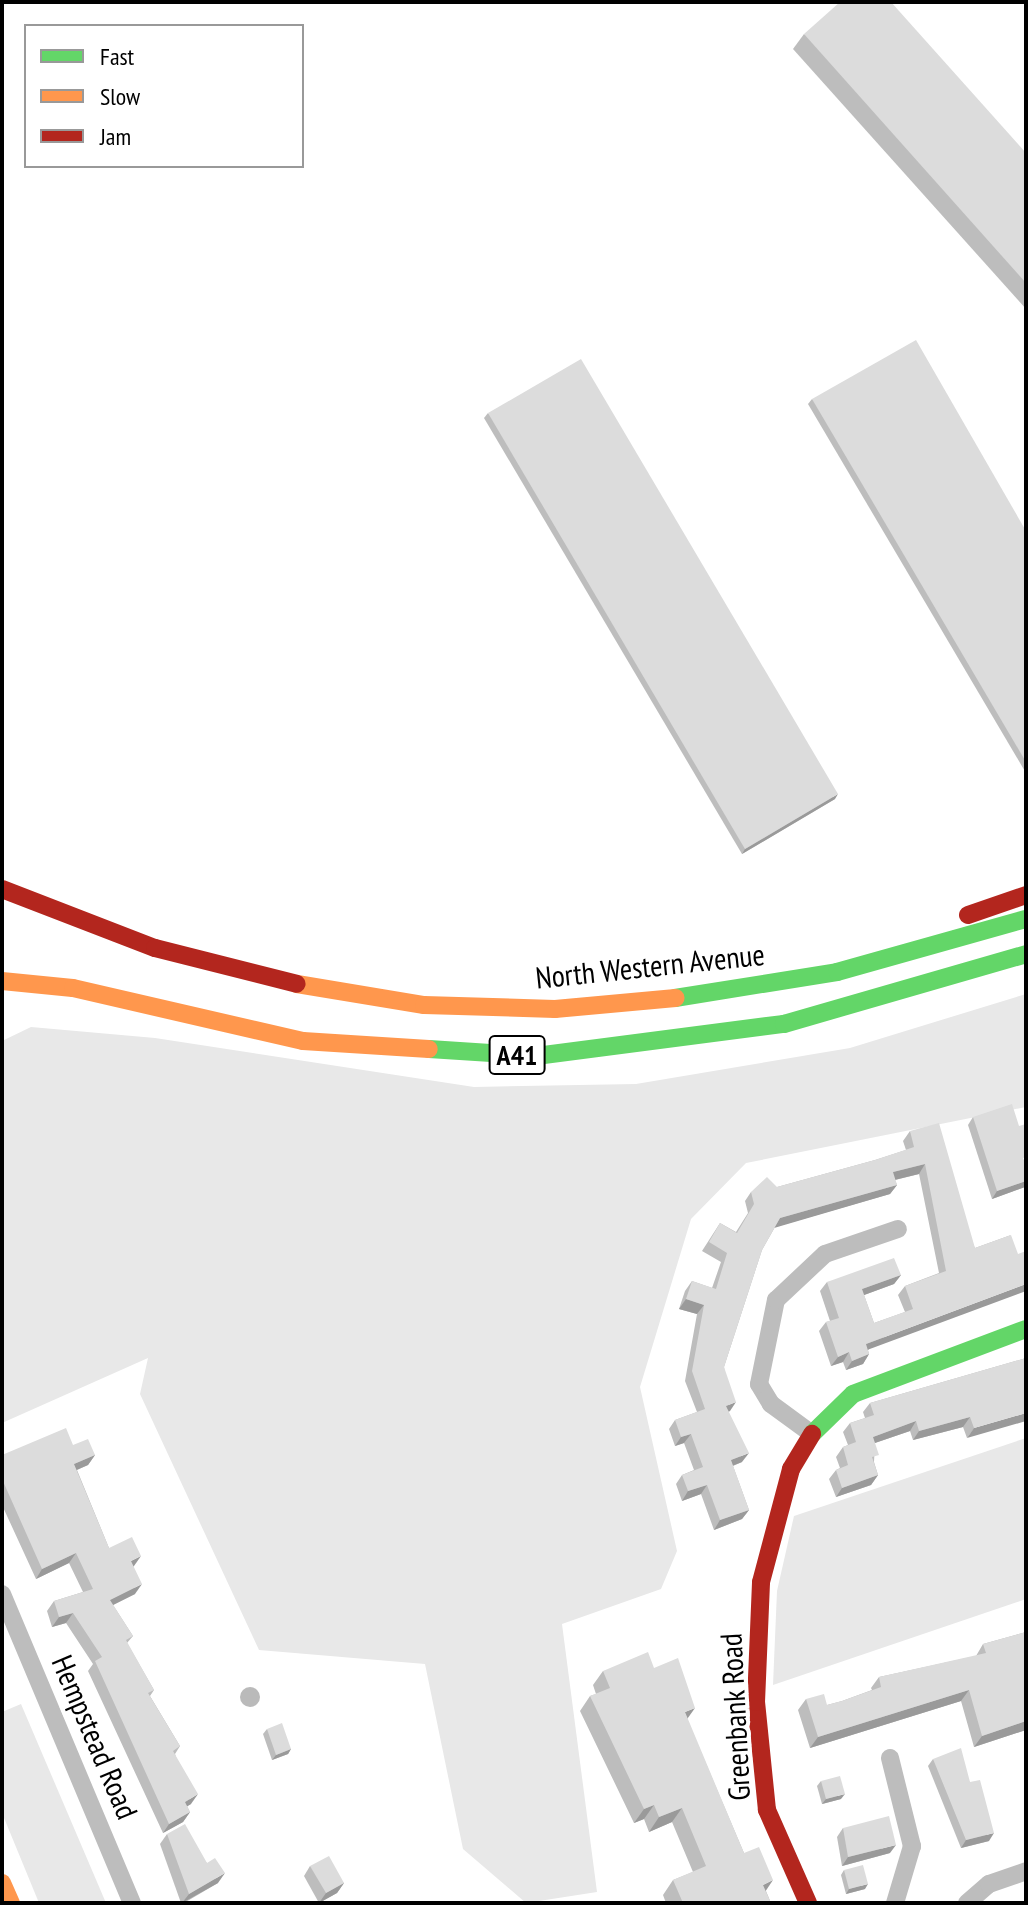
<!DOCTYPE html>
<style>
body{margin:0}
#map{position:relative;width:1028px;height:1905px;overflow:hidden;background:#fff;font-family:"PT Sans Narrow",sans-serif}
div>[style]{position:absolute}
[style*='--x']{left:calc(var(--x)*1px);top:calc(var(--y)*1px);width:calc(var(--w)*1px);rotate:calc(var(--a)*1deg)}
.green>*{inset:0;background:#e8e8e8}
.water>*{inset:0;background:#bababa}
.round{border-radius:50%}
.street>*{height:18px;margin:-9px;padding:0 9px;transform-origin:9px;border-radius:9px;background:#bdbdbd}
.fast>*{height:18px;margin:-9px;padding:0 9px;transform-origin:9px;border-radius:9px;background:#63d668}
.slow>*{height:18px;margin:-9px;padding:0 9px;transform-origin:9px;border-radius:9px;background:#ff974d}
.jam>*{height:18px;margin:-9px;padding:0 9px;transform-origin:9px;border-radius:9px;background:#b3261e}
.wall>*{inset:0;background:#bdbdbd}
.shaded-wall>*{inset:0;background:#9a9a9a}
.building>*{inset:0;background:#dcdcdc}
span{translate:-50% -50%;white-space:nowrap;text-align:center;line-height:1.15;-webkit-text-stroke:8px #fff;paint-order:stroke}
.shield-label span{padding:2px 6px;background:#fff;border:2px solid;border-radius:6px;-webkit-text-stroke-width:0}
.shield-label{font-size:28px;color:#000;font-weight:700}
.street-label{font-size:30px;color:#000}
.frame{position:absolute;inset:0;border:4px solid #000;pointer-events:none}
.legend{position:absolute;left:24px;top:24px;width:280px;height:144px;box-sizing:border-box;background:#fff;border:2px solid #999;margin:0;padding:10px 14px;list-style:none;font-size:24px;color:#000}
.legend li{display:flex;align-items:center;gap:16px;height:40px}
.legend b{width:40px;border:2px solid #999}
</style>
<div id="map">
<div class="green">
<div style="clip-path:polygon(1026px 994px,1026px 1107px,746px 1163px,691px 1219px,640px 1387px,677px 1551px,661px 1589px,562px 1624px,597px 1892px,526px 1903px,463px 1849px,425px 1664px,259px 1650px,140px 1394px,148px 1358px,2px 1423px,2px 1041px,31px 1027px,155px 1038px,474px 1087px,636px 1084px,850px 1048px)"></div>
<div style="clip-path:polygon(1026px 1438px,1026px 1599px,773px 1685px,777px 1591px,794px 1516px)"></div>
<div style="clip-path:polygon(21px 1704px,106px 1903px,39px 1903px,2px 1813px,2px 1712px)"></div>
</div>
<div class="water">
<div class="round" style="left:240px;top:1687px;width:20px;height:20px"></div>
</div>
<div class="street">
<div style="--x:812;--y:1434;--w:51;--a:-143.8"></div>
<div style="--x:771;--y:1404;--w:23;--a:-121"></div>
<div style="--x:759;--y:1384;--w:86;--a:-78.6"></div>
<div style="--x:776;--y:1300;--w:67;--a:-43.2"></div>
<div style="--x:825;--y:1254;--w:77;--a:-18.9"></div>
<div style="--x:2;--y:1594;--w:335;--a:67.2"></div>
<div style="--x:890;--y:1758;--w:91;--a:76"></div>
<div style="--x:912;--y:1846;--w:59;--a:106.6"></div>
<div style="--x:967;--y:1903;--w:29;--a:-41"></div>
<div style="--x:989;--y:1884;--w:39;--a:-19"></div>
</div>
<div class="fast">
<div style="--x:675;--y:998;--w:164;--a:-9.1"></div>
<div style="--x:837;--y:972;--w:196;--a:-15.7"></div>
<div style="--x:429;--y:1049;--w:107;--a:3.7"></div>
<div style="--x:536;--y:1056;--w:250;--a:-7.4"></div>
<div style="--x:784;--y:1024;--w:252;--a:-16.1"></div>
<div style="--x:812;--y:1434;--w:57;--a:-44.3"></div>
<div style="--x:853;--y:1394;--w:185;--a:-20.6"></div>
</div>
<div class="slow">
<div style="--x:2;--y:981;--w:71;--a:5.6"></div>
<div style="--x:73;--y:988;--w:236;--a:13"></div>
<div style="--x:303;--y:1041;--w:126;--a:3.6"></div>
<div style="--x:297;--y:984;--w:129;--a:9.4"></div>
<div style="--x:424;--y:1005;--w:131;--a:1.7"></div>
<div style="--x:555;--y:1009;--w:121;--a:-5.2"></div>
<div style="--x:2;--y:1883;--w:22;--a:66"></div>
</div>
<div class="jam">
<div style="--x:2;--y:889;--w:164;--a:21.1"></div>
<div style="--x:155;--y:948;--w:146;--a:14.2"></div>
<div style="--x:968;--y:915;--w:61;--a:-19"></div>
<div style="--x:808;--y:1903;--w:102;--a:-113.8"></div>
<div style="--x:767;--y:1810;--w:109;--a:-95.8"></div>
<div style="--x:756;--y:1702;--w:120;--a:-87.6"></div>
<div style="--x:761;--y:1582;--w:117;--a:-75.1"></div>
<div style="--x:791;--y:1469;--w:41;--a:-59"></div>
</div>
<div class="wall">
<div style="clip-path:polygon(804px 34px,1026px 153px,1026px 309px,793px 49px)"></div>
<div style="clip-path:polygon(812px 399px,1026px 531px,1026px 773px,808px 404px)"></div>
<div style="clip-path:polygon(488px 413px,835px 799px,742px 854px,484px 418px)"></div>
<div style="clip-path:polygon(973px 1117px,1025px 1163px,1025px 1187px,992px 1199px,968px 1125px)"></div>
<div style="clip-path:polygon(910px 1131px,975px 1248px,1011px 1235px,868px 1350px,869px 1354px,863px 1364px,846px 1370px,843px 1362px,831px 1366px,819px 1331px,826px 1322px,830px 1321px,820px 1291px,827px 1282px,901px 1275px,894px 1284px,864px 1295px,874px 1323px,905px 1312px,898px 1295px,905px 1286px,939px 1273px,919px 1174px,895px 1180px,897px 1185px,890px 1194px,775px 1227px,762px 1250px,724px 1367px,730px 1411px,728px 1412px,742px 1462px,733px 1466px,749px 1510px,742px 1519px,714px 1530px,701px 1494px,682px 1501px,676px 1484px,682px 1475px,694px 1470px,684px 1443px,675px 1446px,669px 1429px,675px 1420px,697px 1412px,685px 1381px,697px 1314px,679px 1309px,685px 1291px,692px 1281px,712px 1288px,721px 1262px,702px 1251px,720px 1223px,736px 1232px,748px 1213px,745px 1201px,751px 1192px,777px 1187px,875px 1160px,906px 1150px,903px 1141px)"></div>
<div style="clip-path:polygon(1026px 1358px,967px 1438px,963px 1427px,913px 1440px,910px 1431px,875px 1443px,874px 1462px,878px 1475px,871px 1485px,836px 1497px,829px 1479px,836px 1470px,840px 1468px,836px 1457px,843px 1447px,848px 1445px,843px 1432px,850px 1423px,865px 1418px,863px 1412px,870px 1403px)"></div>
<div style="clip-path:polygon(73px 1445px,95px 1455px,88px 1465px,77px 1470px,109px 1548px,134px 1566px,133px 1567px,135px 1594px,113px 1605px,133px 1636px,127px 1643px,154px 1690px,150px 1696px,180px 1746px,175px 1754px,191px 1804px,187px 1806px,190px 1812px,183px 1822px,163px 1833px,88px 1671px,93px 1664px,66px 1623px,52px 1627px,47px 1611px,54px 1601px,83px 1592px,69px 1563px,36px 1579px,2px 1505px,2px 1455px)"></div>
<div style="clip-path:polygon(1026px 1632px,1026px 1730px,974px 1747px,961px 1701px,810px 1748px,798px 1710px,806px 1699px,827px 1705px,842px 1701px,872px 1690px,871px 1688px,879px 1677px,976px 1656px,983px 1644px)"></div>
<div style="clip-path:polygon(654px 1668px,687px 1719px,744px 1853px,766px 1891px,771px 1903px,666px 1903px,663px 1895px,673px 1880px,693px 1872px,672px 1822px,649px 1832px,644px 1819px,634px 1823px,580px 1711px,590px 1696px,596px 1694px,593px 1685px,603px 1671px)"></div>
<div style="clip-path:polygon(267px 1729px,291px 1749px,288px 1754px,272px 1760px,263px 1734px)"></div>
<div style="clip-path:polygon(933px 1759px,970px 1782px,989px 1841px,961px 1848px,928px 1766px)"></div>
<div style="clip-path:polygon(821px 1781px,841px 1799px,822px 1804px,817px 1786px)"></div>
<div style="clip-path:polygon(843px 1828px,890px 1853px,842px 1866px,837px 1837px)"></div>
<div style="clip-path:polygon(167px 1834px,207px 1863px,218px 1883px,184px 1903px,181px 1903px,160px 1844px)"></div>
<div style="clip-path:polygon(310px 1866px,344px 1883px,337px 1893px,319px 1903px,304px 1876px)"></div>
<div style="clip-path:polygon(844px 1870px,865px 1889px,846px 1894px,841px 1875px)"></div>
</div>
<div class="shaded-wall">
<div style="clip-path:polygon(838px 794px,835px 799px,742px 854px,745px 849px)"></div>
<div style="clip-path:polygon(925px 1164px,919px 1174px,886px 1182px,893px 1172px)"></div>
<div style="clip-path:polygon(1026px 1181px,1025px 1187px,992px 1199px,997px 1191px)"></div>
<div style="clip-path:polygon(897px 1185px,890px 1194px,774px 1228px,780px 1218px)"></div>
<div style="clip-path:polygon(901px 1275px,894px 1284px,856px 1298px,862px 1289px)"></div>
<div style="clip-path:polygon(1026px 1284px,1026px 1291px,859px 1353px,866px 1344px)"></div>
<div style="clip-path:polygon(686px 1299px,704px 1305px,697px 1314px,679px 1309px)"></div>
<div style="clip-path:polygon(849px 1352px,843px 1362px,831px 1366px,838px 1357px)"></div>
<div style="clip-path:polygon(869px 1354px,863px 1364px,846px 1370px,852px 1361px)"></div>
<div style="clip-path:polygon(736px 1402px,730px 1411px,719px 1415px,726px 1406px)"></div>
<div style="clip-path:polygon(1026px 1413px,1026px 1421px,967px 1438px,974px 1428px)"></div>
<div style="clip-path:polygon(970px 1417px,963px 1427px,913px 1440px,919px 1431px)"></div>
<div style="clip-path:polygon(916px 1421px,910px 1431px,866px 1446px,873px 1437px)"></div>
<div style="clip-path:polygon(691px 1434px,684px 1443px,675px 1446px,681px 1437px)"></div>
<div style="clip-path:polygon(749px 1453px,742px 1462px,724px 1469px,731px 1460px)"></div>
<div style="clip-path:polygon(95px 1455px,88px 1465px,67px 1474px,74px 1464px)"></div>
<div style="clip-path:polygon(878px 1475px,871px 1485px,836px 1497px,842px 1488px)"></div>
<div style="clip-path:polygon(707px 1485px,701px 1494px,682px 1501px,688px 1491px)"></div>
<div style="clip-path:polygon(749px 1510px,742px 1519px,714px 1530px,720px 1520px)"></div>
<div style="clip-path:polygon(76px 1553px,69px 1563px,36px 1579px,42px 1569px)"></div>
<div style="clip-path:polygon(141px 1556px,134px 1566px,124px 1571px,131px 1561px)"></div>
<div style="clip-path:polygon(142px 1584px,135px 1594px,103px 1610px,110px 1600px)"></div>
<div style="clip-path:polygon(73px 1613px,66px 1623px,52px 1627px,59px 1617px)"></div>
<div style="clip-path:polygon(969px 1690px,961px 1701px,810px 1748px,818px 1737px)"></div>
<div style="clip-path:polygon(695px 1708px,685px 1722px,685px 1712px)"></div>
<div style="clip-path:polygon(1026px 1721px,1026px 1730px,974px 1747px,982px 1736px)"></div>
<div style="clip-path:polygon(291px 1749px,288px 1754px,272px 1760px,276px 1755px)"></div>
<div style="clip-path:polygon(198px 1794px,191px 1804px,178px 1812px,185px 1802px)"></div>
<div style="clip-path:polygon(845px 1794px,841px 1799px,822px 1804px,826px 1799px)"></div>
<div style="clip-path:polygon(654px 1805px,644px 1819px,634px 1823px,644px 1809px)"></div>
<div style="clip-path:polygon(682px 1808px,672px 1822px,649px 1832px,659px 1817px)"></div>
<div style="clip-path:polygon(190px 1812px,183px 1822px,163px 1833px,169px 1824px)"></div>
<div style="clip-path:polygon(994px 1833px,989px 1841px,961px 1848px,966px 1840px)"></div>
<div style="clip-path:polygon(896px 1845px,890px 1853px,842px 1866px,848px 1857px)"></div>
<div style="clip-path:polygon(225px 1873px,218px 1883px,182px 1903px,189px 1894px)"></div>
<div style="clip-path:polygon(773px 1880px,763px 1895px,763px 1885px)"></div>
<div style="clip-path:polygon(344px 1883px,337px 1893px,319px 1903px,326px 1893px)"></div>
<div style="clip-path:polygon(868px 1884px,865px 1889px,846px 1894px,849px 1889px)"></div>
</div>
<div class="building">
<div style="clip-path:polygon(840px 2px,891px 2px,1026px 153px,1026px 283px,804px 34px)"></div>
<div style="clip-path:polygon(916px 340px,1026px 531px,1026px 762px,812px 399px)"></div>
<div style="clip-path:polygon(581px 359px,838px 794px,745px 849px,488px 413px)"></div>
<div style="clip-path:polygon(1012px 1104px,1019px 1126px,1026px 1124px,1026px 1157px,1023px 1158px,1026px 1165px,1026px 1181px,997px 1191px,973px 1117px)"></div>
<div style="clip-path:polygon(939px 1123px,975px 1248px,1011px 1235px,1018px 1254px,1026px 1251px,1026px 1284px,866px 1344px,869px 1354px,852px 1361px,849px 1352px,838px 1357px,826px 1322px,839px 1318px,827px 1282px,894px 1258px,901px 1275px,862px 1289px,874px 1323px,913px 1309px,905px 1286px,946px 1271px,925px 1164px,893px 1172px,897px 1185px,780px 1218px,762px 1250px,724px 1367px,736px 1402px,726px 1406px,749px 1453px,731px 1460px,749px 1510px,720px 1520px,707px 1485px,688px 1491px,682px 1475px,703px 1467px,691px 1434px,681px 1437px,675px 1420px,705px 1409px,692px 1371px,704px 1305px,686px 1299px,692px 1281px,716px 1289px,727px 1253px,709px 1242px,720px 1223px,737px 1233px,754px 1204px,751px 1192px,767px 1177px,777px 1187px,875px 1160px,914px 1147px,910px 1131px)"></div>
<div style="clip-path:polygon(1026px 1358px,1026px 1413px,974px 1428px,970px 1417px,919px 1431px,916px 1421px,873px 1437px,879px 1455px,872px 1457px,878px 1475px,842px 1488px,836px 1470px,848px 1465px,843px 1447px,856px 1442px,850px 1423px,874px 1415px,870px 1403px)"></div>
<div style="clip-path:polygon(66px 1428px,73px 1445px,88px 1439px,95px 1455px,74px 1464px,109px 1548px,132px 1537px,141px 1556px,131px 1561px,142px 1584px,110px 1600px,133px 1636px,126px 1640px,154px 1690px,148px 1693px,180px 1746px,173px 1751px,198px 1794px,185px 1802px,190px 1812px,169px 1824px,95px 1661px,102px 1657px,73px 1613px,59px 1617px,54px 1601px,93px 1589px,76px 1553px,42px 1569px,2px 1479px,2px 1455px)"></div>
<div style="clip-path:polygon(1026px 1632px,1026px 1721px,982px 1736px,969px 1690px,818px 1737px,806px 1699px,824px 1694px,827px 1705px,842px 1701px,881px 1687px,879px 1677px,986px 1653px,983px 1644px)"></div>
<div style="clip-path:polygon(648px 1652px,654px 1668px,678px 1658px,695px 1708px,685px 1712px,744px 1853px,759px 1847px,773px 1880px,763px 1885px,771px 1903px,683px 1903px,673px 1880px,706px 1866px,682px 1808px,659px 1817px,654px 1805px,644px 1809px,590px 1696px,610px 1688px,603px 1671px)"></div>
<div style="clip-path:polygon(282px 1723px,291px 1749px,276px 1755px,267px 1729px)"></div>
<div style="clip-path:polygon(961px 1748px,970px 1782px,980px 1780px,994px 1833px,966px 1840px,933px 1759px)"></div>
<div style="clip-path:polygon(840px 1776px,845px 1794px,826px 1799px,821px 1781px)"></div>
<div style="clip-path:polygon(889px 1816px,896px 1845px,848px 1857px,843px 1828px)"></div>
<div style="clip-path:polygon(185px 1824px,207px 1863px,215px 1858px,225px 1873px,189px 1894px,167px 1834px)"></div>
<div style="clip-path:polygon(329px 1856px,344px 1883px,326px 1893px,310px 1866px)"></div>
<div style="clip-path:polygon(863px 1865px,868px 1884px,849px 1889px,844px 1870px)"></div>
</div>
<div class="shield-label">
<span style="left:517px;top:1055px">A41</span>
</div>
<div class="street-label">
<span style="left:650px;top:966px;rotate:-6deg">North Western Avenue</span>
<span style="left:735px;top:1717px;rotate:-93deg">Greenbank Road</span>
<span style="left:95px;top:1737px;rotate:67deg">Hempstead Road</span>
</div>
<div class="frame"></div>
<ul class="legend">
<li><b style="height:10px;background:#63d668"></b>Fast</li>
<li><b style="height:10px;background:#ff974d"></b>Slow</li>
<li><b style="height:10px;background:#b3261e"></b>Jam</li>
</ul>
</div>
